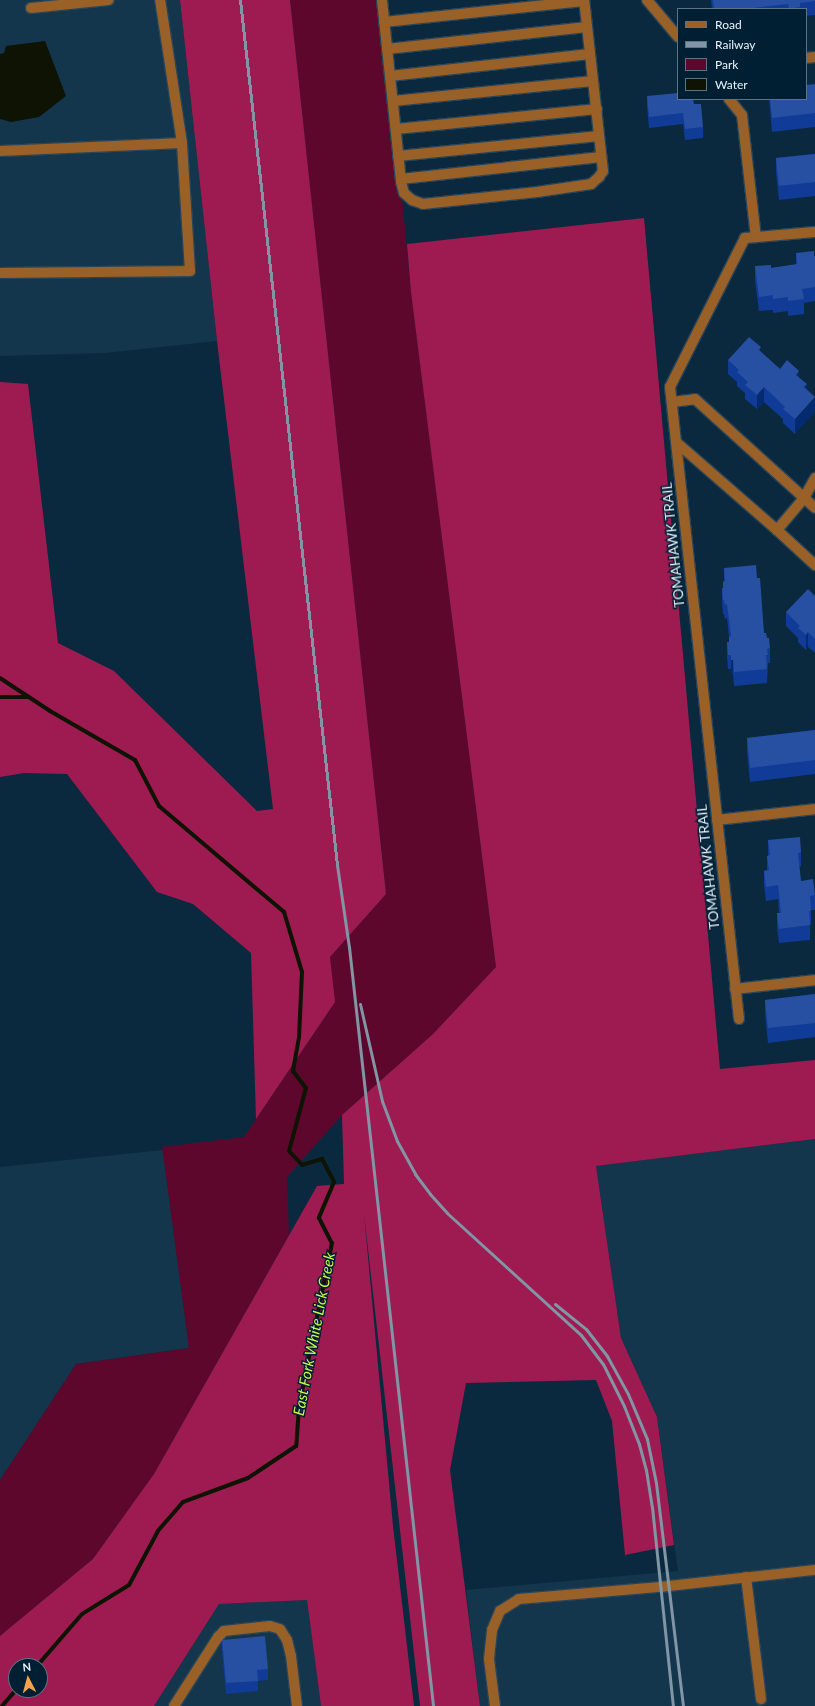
<!DOCTYPE html>
<style>
body{margin:0}
#map{position:relative;width:815px;height:1706px;overflow:hidden;background:#0a293e;font-family:Lato,sans-serif}
div>[style]{position:absolute}
[style*='--x']{left:calc(var(--x)*1px);top:calc(var(--y)*1px);width:calc(var(--w)*1px);rotate:calc(var(--a)*1deg)}
.built>*{inset:0;background:#13364d}
.green>*{inset:0;background:#5e072d}
.forest>*{inset:0;background:#9d1b51}
.water>*{inset:0;background:#0e1303}
.stream>*{height:4px;margin:-2px;padding:0 2px;transform-origin:2px;border-radius:2px;background:#0e1303}
.roads{filter:drop-shadow(1px 0 #294559) drop-shadow(-1px 0 #294559) drop-shadow(0 1px #294559) drop-shadow(0 -1px #294559)}
.minor>*{height:10px;margin:-5px;padding:0 5px;transform-origin:5px;border-radius:5px;background:#996027}
.rail>*{height:3px;margin:-1.5px;padding:0 1.5px;transform-origin:1.5px;border-radius:1.5px;background:#8195a4}
.wall>*{inset:0;background:#103b97}
.shaded-wall>*{inset:0;background:#042b6f}
.building>*{inset:0;background:#274fa2}
span{translate:-50% -50%;white-space:nowrap;text-align:center;line-height:1.15;-webkit-text-stroke:3px #011f33;paint-order:stroke}
.street-label{font-size:14px;color:#e8f4fd}
.water-label{font-size:15px;color:#cdf749;font-style:italic}
.legend{position:absolute;left:677px;top:8px;width:130px;height:92px;box-sizing:border-box;background:#011f33;border:1px solid #5d7484;margin:0;padding:5px 7px;list-style:none;font-size:12px;color:#e8f4fd}
.legend li{display:flex;align-items:center;gap:8px;height:20px}
.legend b{width:20px;border:1px solid #5d7484}
.north{position:absolute;left:8px;top:1658px;width:40px;height:40px;box-sizing:border-box;background:#011f33;border:1px solid #5d7484;border-radius:50%;rotate:354deg;font-size:11px;font-weight:700;line-height:16px;text-align:center;color:#e8f4fd}
.north::after{content:'';display:block;margin:auto;width:14px;height:18px;background:#f8a14a;clip-path:polygon(50% 0,100% 100%,50% 72%,0 100%)}
</style>
<div id="map">
<div class="built">
<div style="clip-path:polygon(0 0,180px 0,217px 341px,105px 353px,0 356px)"></div>
<div style="clip-path:polygon(815px 1139px,815px 1706px,480px 1706px,466px 1590px,678px 1571px,657px 1417px,621px 1338px,596px 1166px)"></div>
<div style="clip-path:polygon(163px 1150px,189px 1348px,76px 1364px,0 1480px,0 1167px)"></div>
<div style="clip-path:polygon(307px 1600px,321px 1706px,154px 1706px,219px 1604px)"></div>
</div>
<div class="green">
<div style="clip-path:polygon(290px 0,383px 0,411px 292px,496px 967px,433px 1034px,342px 1115px,287px 1177px,289px 1235px,154px 1474px,93px 1559px,0 1636px,0 1480px,76px 1364px,189px 1348px,162px 1147px,244px 1137px,333px 1005px,330px 957px,386px 894px)"></div>
</div>
<div class="forest">
<div style="clip-path:polygon(180px 0,290px 0,386px 894px,330px 957px,335px 1002px,256px 1119px,251px 953px,193px 904px,157px 892px,67px 774px,24px 773px,0 777px,0 382px,28px 384px,58px 643px,114px 671px,257px 811px,273px 809px,217px 341px)"></div>
<div style="clip-path:polygon(evenodd,644px 218px,720px 1069px,815px 1060px,815px 1139px,596px 1166px,621px 1338px,657px 1417px,674px 1545px,625px 1555px,612px 1421px,596px 1380px,466px 1383px,450px 1470px,480px 1706px,420px 1706px,364px 1214px,393px 1526px,414px 1706px,321px 1706px,307px 1600px,219px 1604px,154px 1706px,0 1706px,0 1636px,93px 1559px,154px 1474px,317px 1186px,344px 1184px,342px 1115px,433px 1034px,496px 967px,411px 292px,407px 244px,644px 218px,16px 1666px,40px 1666px,40px 1690px,16px 1690px,16px 1666px)"></div>
</div>
<div class="water">
<div style="clip-path:polygon(45px 41px,66px 96px,39px 117px,11px 122px,0 119px,0 54px,4px 53px,6px 46px)"></div>
</div>
<div class="stream">
<div style="--x:0;--y:678;--w:60;--a:33.4"></div>
<div style="--x:50;--y:711;--w:98;--a:30"></div>
<div style="--x:135;--y:760;--w:52;--a:62.4"></div>
<div style="--x:159;--y:806;--w:164;--a:40.3"></div>
<div style="--x:284;--y:912;--w:63;--a:73.3"></div>
<div style="--x:302;--y:972;--w:65;--a:92.6"></div>
<div style="--x:299;--y:1037;--w:35;--a:100"></div>
<div style="--x:293;--y:1071;--w:21;--a:53"></div>
<div style="--x:306;--y:1088;--w:65;--a:105.1"></div>
<div style="--x:289;--y:1151;--w:19;--a:47"></div>
<div style="--x:302;--y:1165;--w:21;--a:-17"></div>
<div style="--x:322;--y:1159;--w:26;--a:62"></div>
<div style="--x:334;--y:1182;--w:39;--a:113"></div>
<div style="--x:319;--y:1218;--w:28;--a:63"></div>
<div style="--x:332;--y:1243;--w:167;--a:101.4"></div>
<div style="--x:299;--y:1407;--w:39;--a:94"></div>
<div style="--x:296;--y:1446;--w:58;--a:146.3"></div>
<div style="--x:248;--y:1478;--w:69;--a:159.7"></div>
<div style="--x:183;--y:1502;--w:38;--a:131"></div>
<div style="--x:158;--y:1531;--w:61;--a:118.2"></div>
<div style="--x:129;--y:1585;--w:55;--a:148.3"></div>
<div style="--x:82;--y:1614;--w:69;--a:130.9"></div>
<div style="--x:0;--y:697;--w:28;--a:0"></div>
<div style="--x:2;--y:1706;--w:21;--a:-49"></div>
</div>
<div class="roads">
<div class="minor">
<div style="--x:382;--y:0;--w:183;--a:84"></div>
<div style="--x:401;--y:182;--w:11;--a:75"></div>
<div style="--x:404;--y:193;--w:11;--a:41"></div>
<div style="--x:412;--y:200;--w:12;--a:20"></div>
<div style="--x:423;--y:204;--w:115;--a:-6"></div>
<div style="--x:537;--y:192;--w:55;--a:-8.4"></div>
<div style="--x:591;--y:184;--w:11;--a:-41"></div>
<div style="--x:599;--y:177;--w:7;--a:-56"></div>
<div style="--x:603;--y:171;--w:172;--a:-96.3"></div>
<div style="--x:647;--y:0;--w:48;--a:50"></div>
<div style="--x:31;--y:8;--w:78;--a:-5.9"></div>
<div style="--x:384;--y:22;--w:201;--a:-6"></div>
<div style="--x:387;--y:49;--w:201;--a:-6.3"></div>
<div style="--x:806;--y:58;--w:9;--a:-6"></div>
<div style="--x:390;--y:76;--w:201;--a:-6.3"></div>
<div style="--x:729;--y:99;--w:21;--a:51"></div>
<div style="--x:742;--y:115;--w:123;--a:83.5"></div>
<div style="--x:393;--y:101;--w:201;--a:-5.7"></div>
<div style="--x:396;--y:129;--w:202;--a:-5.7"></div>
<div style="--x:0;--y:151;--w:182;--a:-2.5"></div>
<div style="--x:182;--y:143;--w:145;--a:-98.7"></div>
<div style="--x:398;--y:156;--w:202;--a:-5.7"></div>
<div style="--x:401;--y:179;--w:201;--a:-6.3"></div>
<div style="--x:0;--y:273;--w:190;--a:-0.6"></div>
<div style="--x:190;--y:271;--w:128;--a:-93.6"></div>
<div style="--x:672;--y:402;--w:23;--a:-7"></div>
<div style="--x:695;--y:399;--w:162;--a:42.2"></div>
<div style="--x:676;--y:442;--w:134;--a:41.1"></div>
<div style="--x:777;--y:530;--w:52;--a:42.6"></div>
<div style="--x:777;--y:530;--w:42;--a:-49.8"></div>
<div style="--x:804;--y:498;--w:23;--a:-61"></div>
<div style="--x:717;--y:820;--w:99;--a:-6.4"></div>
<div style="--x:735;--y:989;--w:81;--a:-6.4"></div>
<div style="--x:739;--y:1019;--w:636;--a:-96.23"></div>
<div style="--x:670;--y:387;--w:167;--a:-63.3"></div>
<div style="--x:745;--y:238;--w:70;--a:-4.9"></div>
<div style="--x:746;--y:1577;--w:123;--a:83"></div>
<div style="--x:174;--y:1706;--w:82;--a:-57.5"></div>
<div style="--x:218;--y:1637;--w:8;--a:-45"></div>
<div style="--x:224;--y:1631;--w:46;--a:-6.2"></div>
<div style="--x:270;--y:1626;--w:10;--a:17"></div>
<div style="--x:280;--y:1629;--w:13;--a:58"></div>
<div style="--x:287;--y:1640;--w:16;--a:76"></div>
<div style="--x:291;--y:1656;--w:50;--a:83.2"></div>
<div style="--x:495;--y:1706;--w:47;--a:-97.3"></div>
<div style="--x:489;--y:1659;--w:29;--a:-84"></div>
<div style="--x:492;--y:1630;--w:21;--a:-67"></div>
<div style="--x:500;--y:1611;--w:22;--a:-32"></div>
<div style="--x:519;--y:1599;--w:142;--a:-4.9"></div>
<div style="--x:660;--y:1587;--w:156;--a:-6.3"></div>
</div>
</div>
<div class="rail">
<div style="--x:240;--y:0;--w:870;--a:83.6"></div>
<div style="--x:337;--y:865;--w:83;--a:81.7"></div>
<div style="--x:349;--y:947;--w:764;--a:83.68"></div>
<div style="--x:360;--y:1004;--w:99;--a:77.2"></div>
<div style="--x:382;--y:1101;--w:43;--a:69.4"></div>
<div style="--x:397;--y:1141;--w:38;--a:61"></div>
<div style="--x:415;--y:1174;--w:25;--a:53"></div>
<div style="--x:430;--y:1194;--w:25;--a:48"></div>
<div style="--x:447;--y:1213;--w:181;--a:42.3"></div>
<div style="--x:581;--y:1335;--w:36;--a:53"></div>
<div style="--x:603;--y:1364;--w:47;--a:63.4"></div>
<div style="--x:624;--y:1406;--w:41;--a:68.5"></div>
<div style="--x:639;--y:1444;--w:27;--a:75"></div>
<div style="--x:646;--y:1470;--w:37;--a:81"></div>
<div style="--x:652;--y:1507;--w:200;--a:84"></div>
<div style="--x:555;--y:1304;--w:40;--a:39"></div>
<div style="--x:586;--y:1329;--w:34;--a:52"></div>
<div style="--x:607;--y:1356;--w:43;--a:61.1"></div>
<div style="--x:628;--y:1394;--w:49;--a:67.1"></div>
<div style="--x:647;--y:1439;--w:45;--a:78.4"></div>
<div style="--x:656;--y:1483;--w:225;--a:83.1"></div>
</div>
<div class="wall">
<div style="clip-path:polygon(711px 0,815px 0,815px 15px,806px 16px,806px 9px,712px 9px)"></div>
<div style="clip-path:polygon(815px 84px,815px 127px,772px 132px,769px 99px,806px 99px)"></div>
<div style="clip-path:polygon(647px 96px,694px 104px,703px 127px,703px 138px,685px 140px,683px 124px,649px 128px,647px 107px)"></div>
<div style="clip-path:polygon(815px 154px,815px 196px,779px 200px,776px 172px,776px 158px)"></div>
<div style="clip-path:polygon(796px 253px,815px 256px,815px 301px,804px 303px,804px 314px,788px 316px,788px 311px,773px 313px,773px 310px,759px 311px,755px 281px,755px 266px,771px 268px,796px 265px)"></div>
<div style="clip-path:polygon(761px 352px,780px 369px,799px 371px,795px 434px,783px 423px,783px 419px,764px 402px,757px 409px,745px 399px,745px 393px,737px 386px,737px 382px,728px 374px,728px 360px)"></div>
<div style="clip-path:polygon(724px 568px,757px 578px,764px 633px,767px 638px,770px 648px,770px 663px,768px 663px,767px 683px,734px 686px,733px 674px,731px 674px,731px 669px,728px 669px,727px 657px,727px 642px,729px 642px,729px 637px,727px 618px,725px 619px,724px 614px,723px 614px,722px 602px,722px 588px,723px 588px,723px 582px,724px 581px)"></div>
<div style="clip-path:polygon(815px 596px,815px 653px,808px 647px,806px 650px,798px 642px,798px 638px,786px 626px,786px 612px)"></div>
<div style="clip-path:polygon(815px 730px,815px 774px,750px 782px,747px 752px,747px 738px)"></div>
<div style="clip-path:polygon(768px 840px,801px 852px,801px 866px,799px 867px,801px 881px,815px 895px,815px 910px,811px 910px,811px 925px,810px 925px,810px 940px,779px 943px,777px 927px,777px 913px,779px 913px,778px 899px,766px 901px,764px 885px,764px 871px,767px 870px,767px 856px,768px 856px)"></div>
<div style="clip-path:polygon(815px 994px,815px 1037px,768px 1043px,765px 1014px,765px 1000px)"></div>
<div style="clip-path:polygon(222px 1640px,268px 1669px,268px 1680px,258px 1681px,258px 1691px,226px 1694px,222px 1651px)"></div>
</div>
<div class="shaded-wall">
<div style="clip-path:polygon(799px 371px,799px 385px,796px 375px)"></div>
<div style="clip-path:polygon(807px 384px,807px 398px,804px 387px)"></div>
<div style="clip-path:polygon(764px 387px,764px 402px,757px 409px,757px 395px)"></div>
<div style="clip-path:polygon(815px 398px,815px 412px,795px 434px,795px 419px)"></div>
<div style="clip-path:polygon(808px 632px,808px 647px,806px 650px,806px 635px)"></div>
<div style="clip-path:polygon(731px 660px,733px 660px,733px 674px,731px 674px)"></div>
</div>
<div class="building">
<div style="clip-path:polygon(713px 0,815px 0,815px 1px,800px 3px,800px 7px,789px 9px,788px 4px,745px 9px,714px 9px)"></div>
<div style="clip-path:polygon(815px 84px,815px 113px,772px 118px,770px 99px,806px 99px,806px 85px)"></div>
<div style="clip-path:polygon(678px 93px,678px 99px,693px 99px,694px 104px,701px 104px,703px 127px,685px 129px,683px 113px,649px 117px,647px 96px)"></div>
<div style="clip-path:polygon(815px 154px,815px 182px,779px 186px,776px 158px)"></div>
<div style="clip-path:polygon(814px 251px,814px 256px,815px 256px,815px 287px,802px 289px,804px 299px,788px 301px,788px 297px,773px 299px,773px 295px,759px 297px,755px 266px,771px 265px,771px 268px,797px 264px,796px 253px)"></div>
<div style="clip-path:polygon(749px 337px,761px 347px,759px 350px,780px 369px,787px 360px,799px 371px,796px 375px,807px 384px,804px 387px,815px 397px,795px 419px,783px 409px,785px 407px,764px 387px,757px 395px,745px 385px,748px 382px,737px 372px,739px 370px,728px 360px)"></div>
<div style="clip-path:polygon(756px 565px,757px 578px,760px 578px,764px 633px,766px 633px,767px 638px,769px 638px,770px 648px,767px 649px,768px 655px,766px 655px,767px 669px,734px 672px,733px 660px,731px 660px,731px 655px,728px 655px,727px 642px,729px 642px,729px 637px,731px 636px,727px 604px,725px 605px,724px 600px,723px 600px,722px 588px,723px 588px,723px 582px,725px 581px,724px 568px)"></div>
<div style="clip-path:polygon(808px 589px,815px 596px,815px 639px,808px 632px,806px 635px,798px 628px,800px 626px,786px 612px)"></div>
<div style="clip-path:polygon(815px 730px,815px 760px,750px 768px,747px 738px)"></div>
<div style="clip-path:polygon(800px 837px,801px 852px,798px 853px,801px 881px,813px 879px,815px 895px,810px 896px,811px 911px,809px 911px,810px 925px,779px 929px,777px 913px,781px 913px,778px 885px,766px 887px,764px 871px,769px 870px,767px 856px,770px 855px,768px 840px)"></div>
<div style="clip-path:polygon(815px 994px,815px 1023px,768px 1028px,765px 1000px)"></div>
<div style="clip-path:polygon(265px 1636px,268px 1669px,257px 1670px,258px 1681px,226px 1683px,222px 1640px)"></div>
</div>
<div class="street-label">
<span style="left:673px;top:545px;rotate:-96deg">TOMAHAWK TRAIL</span>
<span style="left:708px;top:867px;rotate:-96deg">TOMAHAWK TRAIL</span>
</div>
<div class="water-label">
<span style="left:314px;top:1334px;rotate:-79deg">East Fork White Lick Creek</span>
</div>
<ul class="legend">
<li><b style="height:5px;background:#996027"></b>Road</li>
<li><b style="height:5px;background:#8195a4"></b>Railway</li>
<li><b style="height:11px;background:#5e072d"></b>Park</li>
<li><b style="height:11px;background:#0e1303"></b>Water</li>
</ul>
<div class="north">N</div>
</div>
